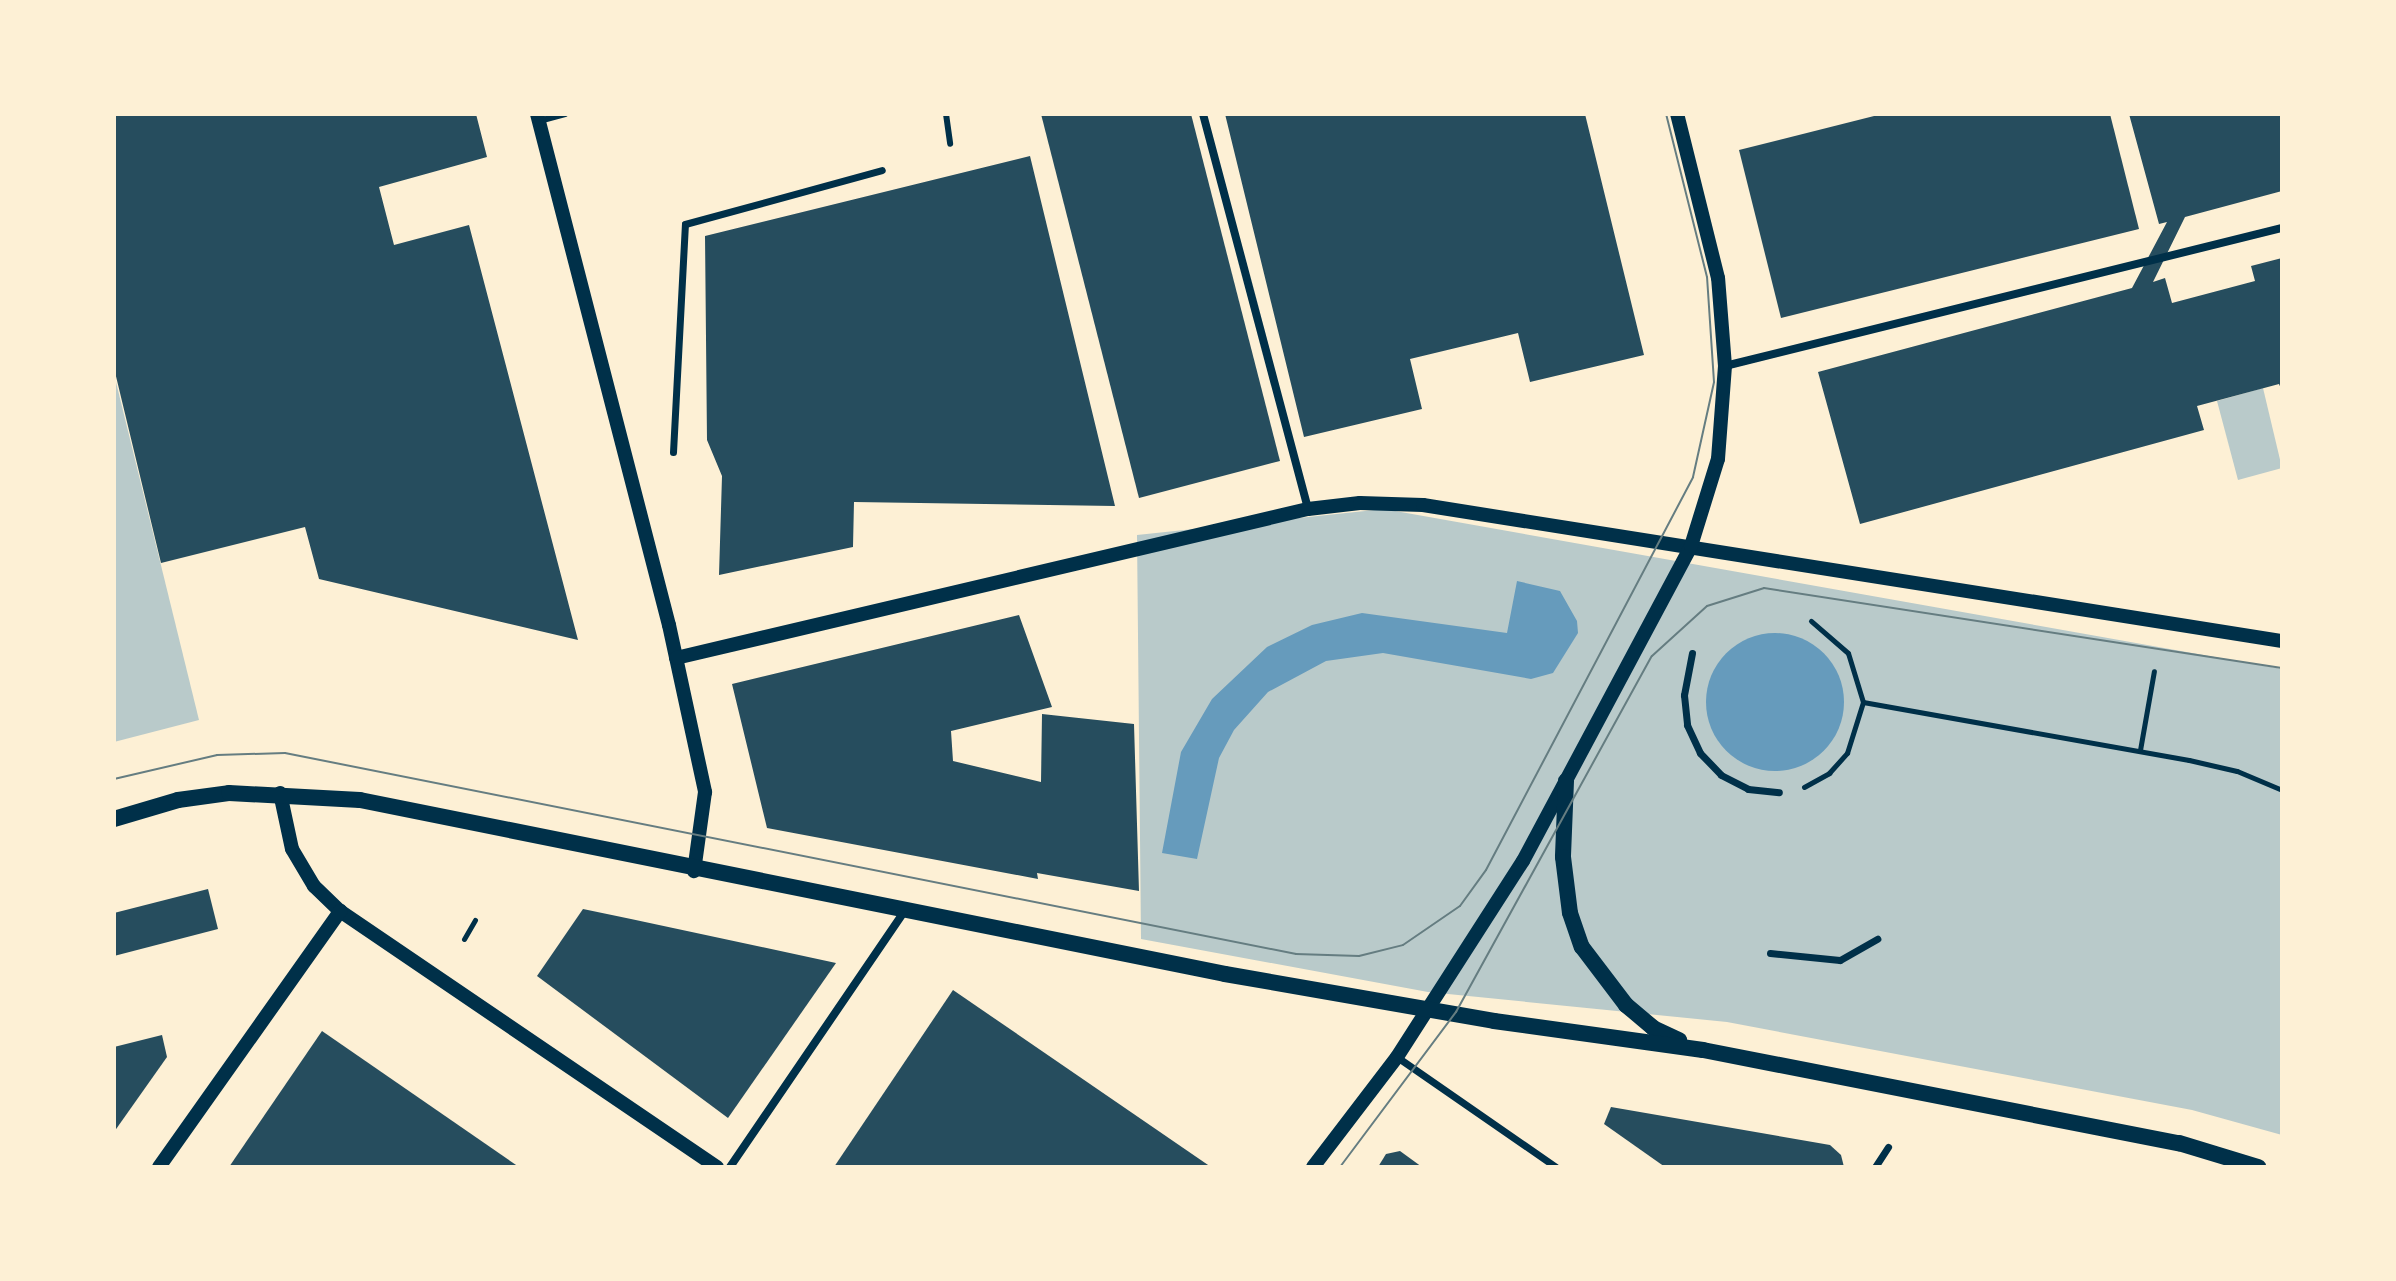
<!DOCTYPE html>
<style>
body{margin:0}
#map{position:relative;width:2396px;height:1281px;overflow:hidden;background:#fdf0d5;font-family:Rubik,sans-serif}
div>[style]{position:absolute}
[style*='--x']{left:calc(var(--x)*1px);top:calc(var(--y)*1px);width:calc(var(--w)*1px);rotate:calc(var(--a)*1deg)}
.green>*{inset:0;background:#b9caca}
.water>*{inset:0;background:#669bbc}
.round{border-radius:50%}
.building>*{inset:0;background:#264d5e}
.path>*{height:5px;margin:-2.5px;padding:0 2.5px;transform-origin:2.5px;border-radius:2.5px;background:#003049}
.service>*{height:6px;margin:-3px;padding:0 3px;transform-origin:3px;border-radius:3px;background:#003049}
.pedestrian>*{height:7px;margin:-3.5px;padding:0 3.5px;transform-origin:3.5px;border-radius:3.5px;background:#003049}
.minor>*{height:8px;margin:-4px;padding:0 4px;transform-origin:4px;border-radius:4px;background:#003049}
.tertiary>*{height:14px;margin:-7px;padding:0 7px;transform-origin:7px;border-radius:7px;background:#003049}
.secondary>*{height:16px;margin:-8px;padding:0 8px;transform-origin:8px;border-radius:8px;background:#003049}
.tram>*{height:2px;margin:-1px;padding:0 1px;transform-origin:1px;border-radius:1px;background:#657d81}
span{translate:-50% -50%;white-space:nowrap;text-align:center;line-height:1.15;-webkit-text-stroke:8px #fdf0d5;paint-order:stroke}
.frame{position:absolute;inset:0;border:116px solid #fdf0d5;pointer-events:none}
</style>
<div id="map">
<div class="green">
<div style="clip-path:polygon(114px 374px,199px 720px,114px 742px)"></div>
<div style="clip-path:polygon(2263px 388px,2282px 468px,2238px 480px,2217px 401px)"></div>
<div style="clip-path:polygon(1384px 509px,2282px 669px,2282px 1135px,2192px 1110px,1727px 1022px,1428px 992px,1141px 939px,1137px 535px)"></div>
</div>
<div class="water">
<div style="clip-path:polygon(1517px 581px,1560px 591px,1577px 621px,1578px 633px,1553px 673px,1531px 679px,1383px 653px,1326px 661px,1268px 692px,1234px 730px,1219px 758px,1197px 859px,1162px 853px,1181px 752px,1212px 699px,1267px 647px,1312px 625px,1362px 613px,1507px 633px)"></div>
<div class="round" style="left:1706px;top:633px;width:138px;height:138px"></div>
</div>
<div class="building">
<div style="clip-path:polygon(114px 114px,476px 114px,487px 157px,379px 187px,394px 245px,469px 225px,578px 640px,319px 579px,305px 527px,161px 563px,114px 368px)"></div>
<div style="clip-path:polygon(1041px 114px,1191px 114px,1280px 461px,1139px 498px)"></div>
<div style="clip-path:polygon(1225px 114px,1585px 114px,1644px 355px,1530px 382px,1518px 333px,1410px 359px,1422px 409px,1304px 437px)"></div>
<div style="clip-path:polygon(1882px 114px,2110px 114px,2139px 229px,1781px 318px,1739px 150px)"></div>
<div style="clip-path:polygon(2129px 114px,2282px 114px,2282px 191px,2185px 217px,2153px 282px,2165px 278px,2172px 303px,2255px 281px,2251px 266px,2282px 258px,2282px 391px,2279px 384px,2197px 406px,2204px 430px,1860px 524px,1818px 372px,2132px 288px,2167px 222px,2159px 224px)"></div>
<div style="clip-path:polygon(1030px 156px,1115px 506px,854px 502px,853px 547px,719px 575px,722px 476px,707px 440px,705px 236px)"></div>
<div style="clip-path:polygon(1019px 615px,1052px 707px,951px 731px,953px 761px,1041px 782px,1042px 714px,1134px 724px,1139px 891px,1037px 873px,1038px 879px,767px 828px,732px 684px)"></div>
<div style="clip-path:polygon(208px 889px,218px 929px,114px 956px,114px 913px)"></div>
<div style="clip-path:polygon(583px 909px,631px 919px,836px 963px,728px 1118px,537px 976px)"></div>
<div style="clip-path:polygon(953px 990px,1211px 1167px,834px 1167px)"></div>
<div style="clip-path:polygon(322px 1031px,519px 1167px,229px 1167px)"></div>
<div style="clip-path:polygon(162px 1035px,167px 1057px,114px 1132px,114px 1047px)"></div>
<div style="clip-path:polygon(1611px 1107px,1830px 1145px,1841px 1155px,1844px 1167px,1665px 1167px,1604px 1124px)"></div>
<div style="clip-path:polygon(1400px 1151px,1422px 1167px,1378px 1167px,1386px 1154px)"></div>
</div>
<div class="path">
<div style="--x:1863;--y:702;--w:331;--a:10.1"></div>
<div style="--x:2189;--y:760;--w:49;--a:12.9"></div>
<div style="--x:2237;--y:771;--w:49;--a:22.9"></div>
<div style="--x:2140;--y:750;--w:80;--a:-80"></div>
<div style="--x:1804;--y:787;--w:29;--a:-29"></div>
<div style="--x:1829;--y:773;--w:27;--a:-48"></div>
<div style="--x:1847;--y:753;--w:53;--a:-72.6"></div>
<div style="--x:1863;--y:702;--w:51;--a:-107"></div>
<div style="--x:1848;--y:653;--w:49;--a:-139.1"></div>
<div style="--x:464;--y:939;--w:22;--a:-60"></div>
</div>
<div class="service">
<div style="--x:946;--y:114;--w:30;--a:82"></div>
<div style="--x:539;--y:121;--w:27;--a:-15"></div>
</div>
<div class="pedestrian">
<div style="--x:673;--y:452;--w:228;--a:-87"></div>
<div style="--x:685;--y:224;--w:204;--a:-15.3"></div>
<div style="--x:1692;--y:653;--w:43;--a:100.8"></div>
<div style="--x:1684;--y:695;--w:30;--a:84"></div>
<div style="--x:1687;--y:725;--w:31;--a:65"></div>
<div style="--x:1700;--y:753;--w:30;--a:46"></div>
<div style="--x:1721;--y:775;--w:30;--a:27"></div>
<div style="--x:1748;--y:789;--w:31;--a:6"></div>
<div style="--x:1770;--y:953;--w:70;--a:5.7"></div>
<div style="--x:1840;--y:960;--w:43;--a:-29.6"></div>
<div style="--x:1397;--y:1057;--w:193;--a:34.7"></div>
<div style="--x:1875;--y:1167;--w:24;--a:-57"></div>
</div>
<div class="minor">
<div style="--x:1203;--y:114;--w:409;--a:75.1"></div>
<div style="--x:1725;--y:366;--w:574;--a:-13.92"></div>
<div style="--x:730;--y:1167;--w:311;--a:-55.7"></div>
</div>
<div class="tertiary">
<div style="--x:537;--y:114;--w:528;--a:75.52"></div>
<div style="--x:669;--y:625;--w:171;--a:77.8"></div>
<div style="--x:705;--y:792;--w:80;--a:97.9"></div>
<div style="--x:676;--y:658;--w:649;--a:-13.27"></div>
<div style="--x:1308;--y:509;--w:52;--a:-6.6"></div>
<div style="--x:1360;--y:503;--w:63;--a:1.8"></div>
<div style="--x:1423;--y:505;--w:870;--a:9"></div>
<div style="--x:280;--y:793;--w:57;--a:77.9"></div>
<div style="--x:292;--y:849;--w:43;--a:59.3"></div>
<div style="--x:314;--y:886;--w:36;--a:44"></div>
<div style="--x:340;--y:911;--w:456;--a:34.2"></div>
<div style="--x:159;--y:1167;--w:314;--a:-54.7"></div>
<div style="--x:1313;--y:1167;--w:138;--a:-52.6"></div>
<div style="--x:1397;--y:1057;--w:233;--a:-57.3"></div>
<div style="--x:1523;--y:861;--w:357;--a:-61.9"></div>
<div style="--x:1691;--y:546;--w:91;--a:-72.8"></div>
<div style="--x:1718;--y:459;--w:93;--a:-85.7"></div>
<div style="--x:1725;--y:366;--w:88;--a:-94.5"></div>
<div style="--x:1718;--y:278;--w:169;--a:-104"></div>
</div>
<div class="secondary">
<div style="--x:1566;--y:781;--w:76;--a:92.3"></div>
<div style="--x:1563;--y:857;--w:56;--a:82.9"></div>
<div style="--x:1570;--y:913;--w:36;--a:71"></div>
<div style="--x:1582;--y:947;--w:73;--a:52.8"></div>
<div style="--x:1626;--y:1005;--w:35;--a:40"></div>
<div style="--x:1653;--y:1028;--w:29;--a:25"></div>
<div style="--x:114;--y:819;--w:67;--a:-16.5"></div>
<div style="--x:178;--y:800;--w:51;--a:-7.8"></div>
<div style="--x:229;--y:793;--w:131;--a:3.1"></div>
<div style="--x:360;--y:800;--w:882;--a:11.37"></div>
<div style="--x:1225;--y:974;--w:273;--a:9.9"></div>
<div style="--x:1494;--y:1021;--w:211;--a:7.9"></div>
<div style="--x:1703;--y:1050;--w:485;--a:11.1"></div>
<div style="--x:2179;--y:1143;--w:83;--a:16.9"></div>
</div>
<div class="tram">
<div style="--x:114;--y:779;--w:106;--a:-13.1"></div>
<div style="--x:217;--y:755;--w:68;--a:-1.7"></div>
<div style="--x:285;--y:753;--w:1031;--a:11.24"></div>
<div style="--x:1296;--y:954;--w:63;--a:1.8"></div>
<div style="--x:1359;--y:956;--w:45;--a:-14"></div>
<div style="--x:1403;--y:945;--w:69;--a:-34.4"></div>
<div style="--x:1460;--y:906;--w:44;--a:-54.2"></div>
<div style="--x:1486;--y:870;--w:444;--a:-62.2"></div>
<div style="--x:1693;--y:477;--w:97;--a:-77.5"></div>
<div style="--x:1714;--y:382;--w:105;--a:-93.8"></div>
<div style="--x:1707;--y:277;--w:168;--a:-104.1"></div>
<div style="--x:1340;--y:1167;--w:194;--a:-53.2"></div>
<div style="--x:1456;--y:1012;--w:406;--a:-61.2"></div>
<div style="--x:1652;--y:656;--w:74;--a:-42.3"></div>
<div style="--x:1707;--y:606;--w:60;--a:-17.5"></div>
<div style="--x:1764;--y:588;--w:524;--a:8.78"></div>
</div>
<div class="frame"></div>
</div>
